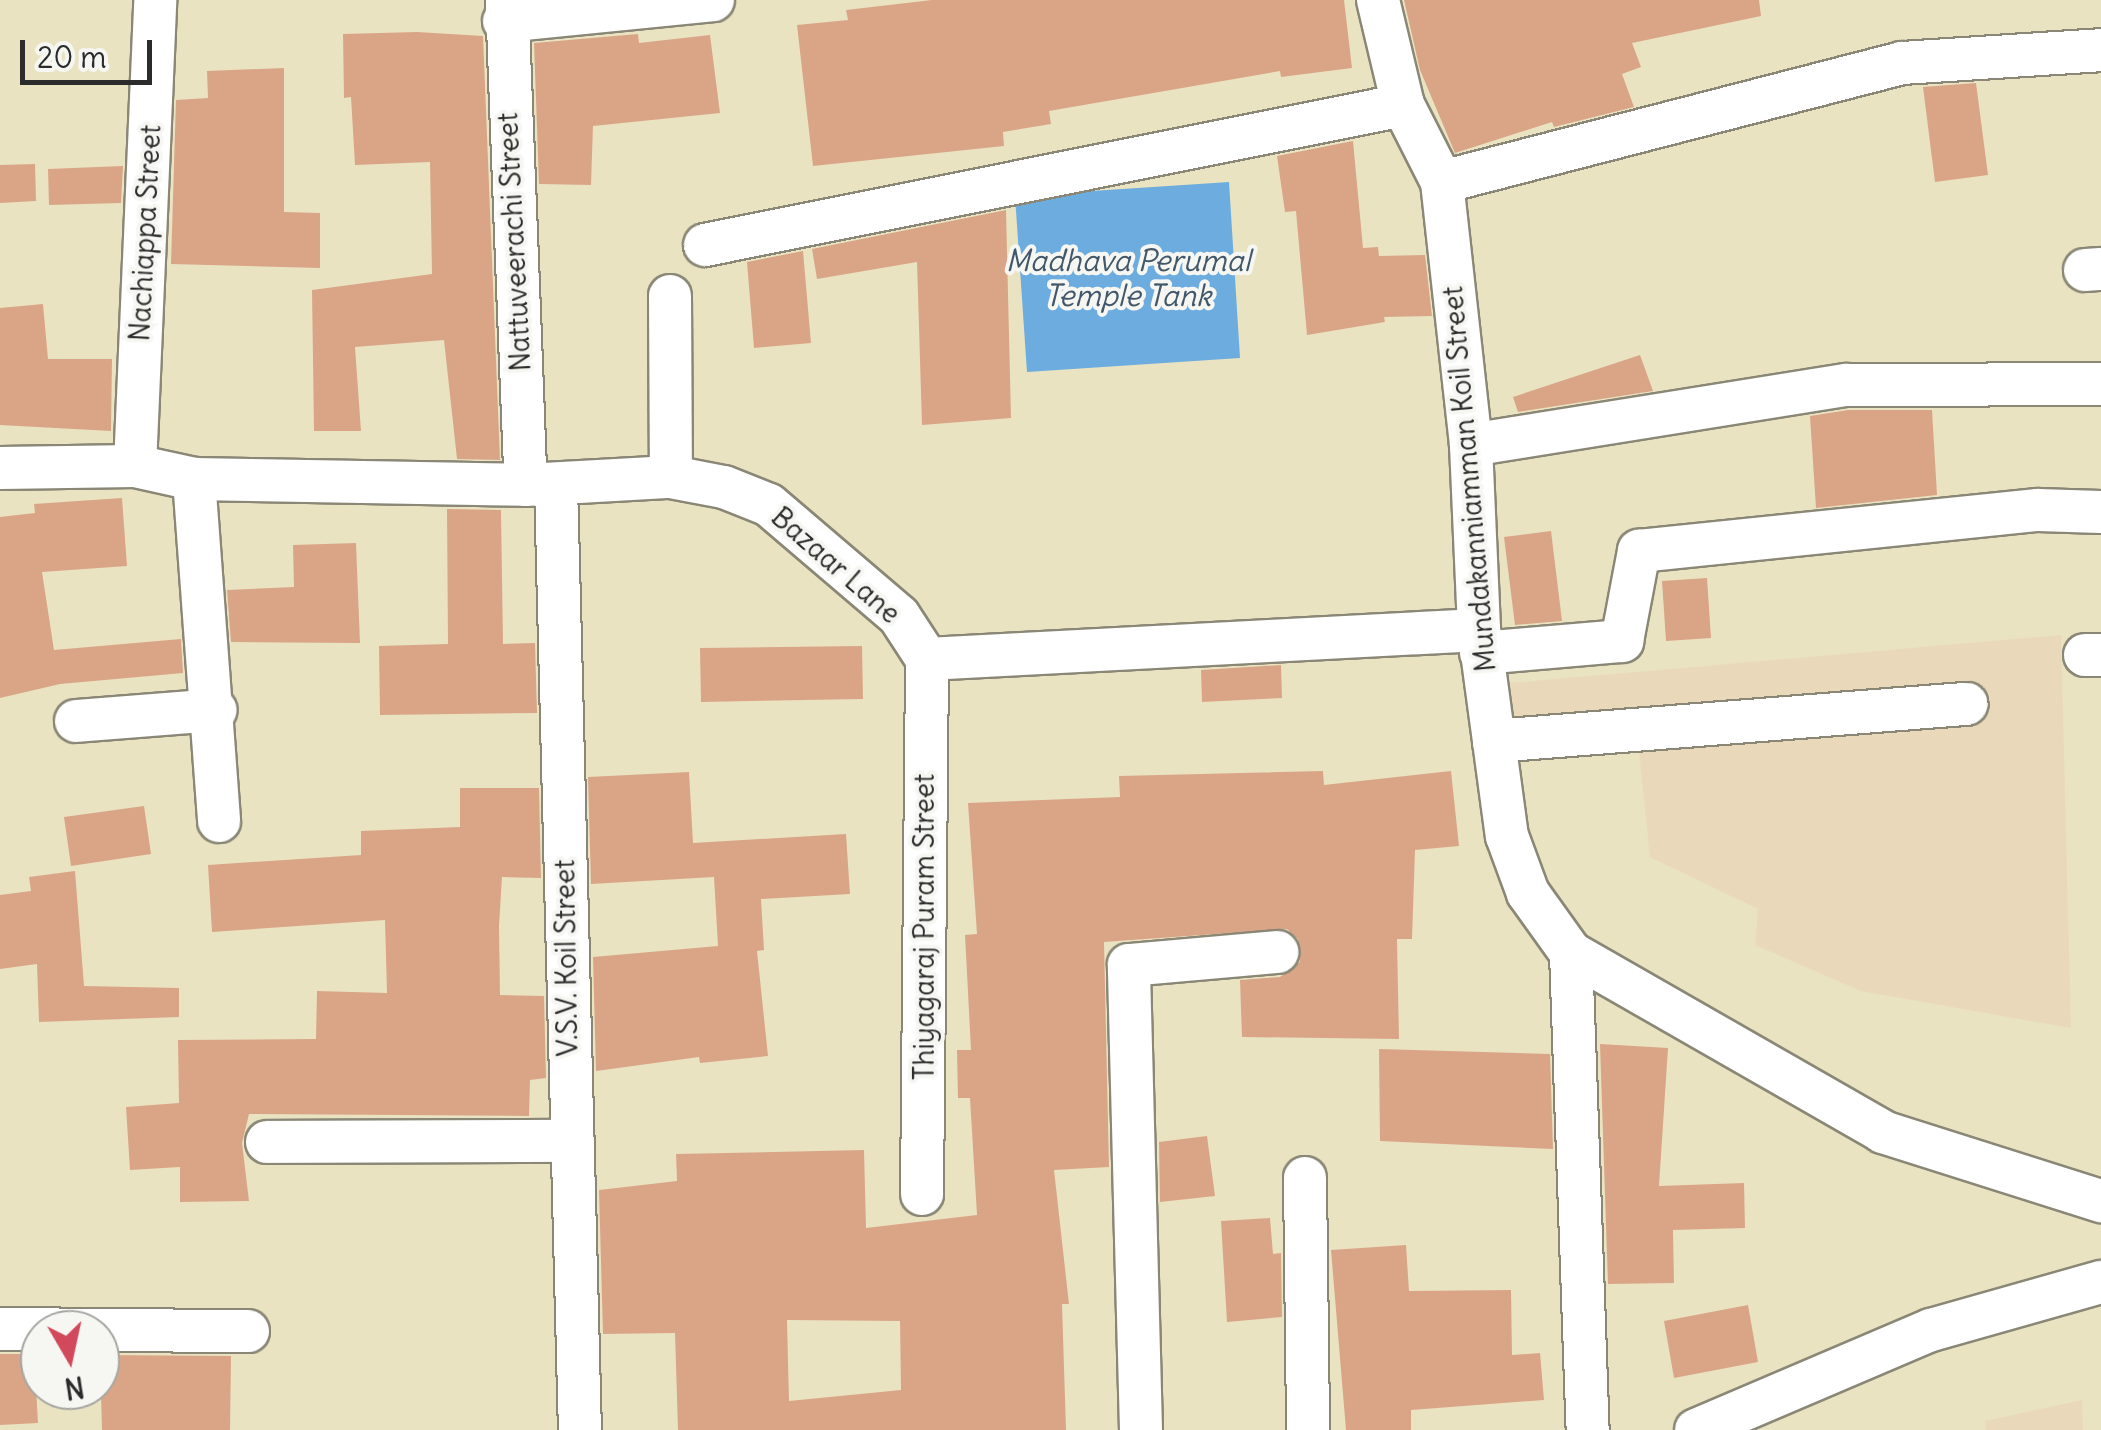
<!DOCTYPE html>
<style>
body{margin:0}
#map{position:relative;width:2101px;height:1430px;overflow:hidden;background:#e9e3c2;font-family:Delius,sans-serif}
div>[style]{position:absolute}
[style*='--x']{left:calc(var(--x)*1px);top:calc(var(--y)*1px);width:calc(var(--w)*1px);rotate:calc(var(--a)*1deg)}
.built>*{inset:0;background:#ead8ba}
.water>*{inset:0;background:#6cacdf}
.building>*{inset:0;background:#daa587}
.roads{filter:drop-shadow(2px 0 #8a8776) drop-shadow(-2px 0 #8a8776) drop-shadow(0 2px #8a8776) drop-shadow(0 -2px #8a8776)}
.minor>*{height:42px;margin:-21px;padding:0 21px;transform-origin:21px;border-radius:21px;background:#fff}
span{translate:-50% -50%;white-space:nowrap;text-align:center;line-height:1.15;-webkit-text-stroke:8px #f6f6f2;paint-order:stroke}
.street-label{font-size:28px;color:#2b2b2b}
.water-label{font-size:30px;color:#42586a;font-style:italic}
.north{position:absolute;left:20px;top:1310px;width:100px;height:100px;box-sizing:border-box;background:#f6f6f2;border:2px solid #a5a5a2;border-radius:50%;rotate:171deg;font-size:28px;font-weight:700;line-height:40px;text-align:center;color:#2b2b2b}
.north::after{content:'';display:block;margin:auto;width:35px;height:45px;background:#d1495b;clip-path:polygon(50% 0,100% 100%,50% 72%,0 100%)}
.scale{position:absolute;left:20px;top:40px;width:132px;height:45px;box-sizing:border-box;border:5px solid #2b2b2b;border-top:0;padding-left:12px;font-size:30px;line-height:35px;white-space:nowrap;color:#2b2b2b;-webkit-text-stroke:8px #f6f6f2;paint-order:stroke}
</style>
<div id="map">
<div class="built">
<div style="clip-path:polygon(2061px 635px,2071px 1028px,1861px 991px,1755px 945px,1758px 909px,1650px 857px,1639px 752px,1517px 759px,1510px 683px)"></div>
<div style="clip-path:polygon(2082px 1400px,2083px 1430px,1986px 1430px,1985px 1421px)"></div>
</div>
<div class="water">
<div style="clip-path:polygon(1229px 182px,1240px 358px,1027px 372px,1015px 196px)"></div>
</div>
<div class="building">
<div style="clip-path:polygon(932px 0,1344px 0,1352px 68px,1281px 77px,1280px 71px,1049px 111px,1051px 124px,1003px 132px,1004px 146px,813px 166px,797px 25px,848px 20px,846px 10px)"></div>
<div style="clip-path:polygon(1404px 0,1759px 0,1761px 16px,1632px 43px,1641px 67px,1622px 74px,1634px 107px,1554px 127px,1552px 122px,1455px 153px,1420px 70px)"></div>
<div style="clip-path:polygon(417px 32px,483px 36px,500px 460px,457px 459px,444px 340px,355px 347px,361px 431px,314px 431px,312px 290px,432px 274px,430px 162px,355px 165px,351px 97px,344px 98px,343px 34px)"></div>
<div style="clip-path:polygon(638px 34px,639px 43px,710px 35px,720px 113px,593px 126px,591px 185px,539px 184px,534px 43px)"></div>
<div style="clip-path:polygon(284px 68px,284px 212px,320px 213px,320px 268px,171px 264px,176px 100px,208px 98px,207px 71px)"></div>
<div style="clip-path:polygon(1976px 83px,1988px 175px,1935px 182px,1923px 87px)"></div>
<div style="clip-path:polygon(1353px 141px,1363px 248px,1378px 247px,1379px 256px,1425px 255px,1432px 316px,1384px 317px,1385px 322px,1307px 335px,1296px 211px,1285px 212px,1277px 156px)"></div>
<div style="clip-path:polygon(35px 164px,36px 201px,0 203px,0 165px)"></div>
<div style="clip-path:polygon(123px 166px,121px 203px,49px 205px,48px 169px)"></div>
<div style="clip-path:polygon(1006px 210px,1011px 418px,922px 425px,917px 262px,817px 279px,812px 249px)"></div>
<div style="clip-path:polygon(803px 251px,811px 343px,754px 348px,747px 262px)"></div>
<div style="clip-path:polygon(43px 304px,48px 359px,112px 359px,111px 431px,0 425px,0 308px)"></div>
<div style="clip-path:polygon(1640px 355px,1653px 391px,1518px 412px,1513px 397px)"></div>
<div style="clip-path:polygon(1848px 410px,1932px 410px,1937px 495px,1816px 508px,1810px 416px)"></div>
<div style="clip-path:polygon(122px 498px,127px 566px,42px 572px,54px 650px,181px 639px,183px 673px,60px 684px,0 698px,0 517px,35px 513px,34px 504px)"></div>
<div style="clip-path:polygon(447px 509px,501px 510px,503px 644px,535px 643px,537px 713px,380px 715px,379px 646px,448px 644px)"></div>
<div style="clip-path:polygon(1551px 531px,1562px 621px,1515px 625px,1504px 537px)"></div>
<div style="clip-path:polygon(356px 543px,360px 643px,231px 642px,227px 590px,294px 587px,293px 545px)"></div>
<div style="clip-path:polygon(1707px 578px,1711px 638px,1666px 641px,1662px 581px)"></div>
<div style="clip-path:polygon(862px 646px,863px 699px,701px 702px,700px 648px)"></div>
<div style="clip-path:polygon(1281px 665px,1282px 698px,1202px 702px,1201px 670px)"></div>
<div style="clip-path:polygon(evenodd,1323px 771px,1324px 785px,1451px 771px,1459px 846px,1415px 850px,1412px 939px,1397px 939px,1399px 1039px,1242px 1037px,1240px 980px,1280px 977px,1300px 962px,1298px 939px,1287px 929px,1104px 942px,1109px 1167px,1054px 1170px,1069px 1304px,1062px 1304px,1066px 1430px,678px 1430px,675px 1333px,603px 1334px,599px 1190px,677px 1181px,676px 1154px,864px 1150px,866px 1228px,977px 1215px,970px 1098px,958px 1098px,957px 1050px,971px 1050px,965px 935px,977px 934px,968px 803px,1120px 797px,1119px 776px,1323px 771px,787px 1320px,900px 1321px,901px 1390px,789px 1401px,787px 1320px)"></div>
<div style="clip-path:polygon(689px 772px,693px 843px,846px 834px,850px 894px,761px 899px,764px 950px,757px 951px,768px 1056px,700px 1063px,699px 1057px,596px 1071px,593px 957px,718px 946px,714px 877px,591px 884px,588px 777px)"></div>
<div style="clip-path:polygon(460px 788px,539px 788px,541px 878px,502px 877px,499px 926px,500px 995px,544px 996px,546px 1078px,530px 1080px,529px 1116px,249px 1114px,242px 1143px,249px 1201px,180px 1202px,180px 1167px,130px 1170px,126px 1107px,179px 1103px,178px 1040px,316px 1039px,317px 991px,387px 993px,385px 920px,212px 932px,208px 865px,361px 855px,361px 831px,460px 827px)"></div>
<div style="clip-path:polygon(144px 806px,151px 854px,71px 866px,64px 817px)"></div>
<div style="clip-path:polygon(75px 871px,84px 986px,179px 988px,179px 1017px,39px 1022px,37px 964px,0 969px,0 895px,31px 891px,29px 877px)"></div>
<div style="clip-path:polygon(1600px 1044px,1668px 1048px,1659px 1186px,1744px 1183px,1745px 1228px,1673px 1230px,1674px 1283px,1608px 1284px)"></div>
<div style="clip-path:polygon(1379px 1049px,1550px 1054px,1553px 1149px,1380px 1141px)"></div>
<div style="clip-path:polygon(1207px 1136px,1215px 1196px,1160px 1202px,1159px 1142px)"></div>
<div style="clip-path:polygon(1270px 1218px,1273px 1254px,1281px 1253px,1282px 1317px,1227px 1322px,1221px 1221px)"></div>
<div style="clip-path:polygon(1406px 1245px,1409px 1291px,1511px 1290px,1512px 1355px,1540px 1353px,1544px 1400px,1411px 1410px,1411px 1430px,1346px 1430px,1331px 1250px)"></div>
<div style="clip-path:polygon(1748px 1305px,1758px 1362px,1674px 1378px,1664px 1321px)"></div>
<div style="clip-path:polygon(0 1354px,34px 1354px,38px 1423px,0 1425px)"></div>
<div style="clip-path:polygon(100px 1355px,231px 1356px,230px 1430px,102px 1430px)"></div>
</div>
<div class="roads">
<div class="minor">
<div style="--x:507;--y:0;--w:485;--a:87.8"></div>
<div style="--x:1378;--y:0;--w:108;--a:76.6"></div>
<div style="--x:1403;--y:105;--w:86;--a:63.1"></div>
<div style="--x:1442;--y:182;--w:265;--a:83.7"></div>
<div style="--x:1471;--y:445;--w:185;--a:87.5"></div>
<div style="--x:1479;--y:630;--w:208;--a:82.3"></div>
<div style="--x:1507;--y:836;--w:61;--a:69.8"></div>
<div style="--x:1528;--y:893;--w:74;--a:54.4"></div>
<div style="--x:1571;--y:953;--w:360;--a:29.8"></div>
<div style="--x:1883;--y:1132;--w:229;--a:17.6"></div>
<div style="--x:504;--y:21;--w:210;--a:-5.7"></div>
<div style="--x:1442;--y:182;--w:475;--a:-14.5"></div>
<div style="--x:1902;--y:63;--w:199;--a:-3.7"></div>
<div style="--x:705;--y:245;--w:712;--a:-11.34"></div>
<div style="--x:2085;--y:270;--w:16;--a:-4"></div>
<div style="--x:670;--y:296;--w:181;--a:89.7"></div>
<div style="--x:1471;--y:445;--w:380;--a:-9.1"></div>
<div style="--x:1846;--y:385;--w:255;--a:-0.2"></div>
<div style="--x:135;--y:466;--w:466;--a:-87.5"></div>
<div style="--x:0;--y:468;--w:135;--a:-0.8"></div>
<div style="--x:135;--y:466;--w:60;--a:12.4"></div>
<div style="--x:194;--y:479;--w:332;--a:1"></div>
<div style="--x:526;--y:485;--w:145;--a:-3.2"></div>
<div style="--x:671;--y:477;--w:54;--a:10.7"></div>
<div style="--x:724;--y:487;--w:48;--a:21.8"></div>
<div style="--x:769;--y:505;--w:171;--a:40.5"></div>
<div style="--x:899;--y:616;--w:51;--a:56.9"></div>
<div style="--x:927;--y:659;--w:553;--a:-3.01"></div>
<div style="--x:194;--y:479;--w:343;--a:85.8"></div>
<div style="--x:556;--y:485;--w:945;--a:88.55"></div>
<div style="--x:1481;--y:653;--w:142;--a:-4.9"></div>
<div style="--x:1622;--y:641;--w:92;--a:-79.3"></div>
<div style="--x:1639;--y:551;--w:401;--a:-5.9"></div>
<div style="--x:2038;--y:510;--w:63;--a:1.8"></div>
<div style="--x:2085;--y:655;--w:16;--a:0"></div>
<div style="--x:76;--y:721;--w:140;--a:-4.5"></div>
<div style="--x:1494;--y:741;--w:474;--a:-4.5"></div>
<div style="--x:1571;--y:953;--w:477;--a:88"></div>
<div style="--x:267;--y:1142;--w:303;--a:-0.2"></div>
<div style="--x:1305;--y:1178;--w:252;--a:89.3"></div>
<div style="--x:922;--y:1194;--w:535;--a:-89.46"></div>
<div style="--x:0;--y:1329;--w:248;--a:0.5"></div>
<div style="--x:1141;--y:1430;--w:465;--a:-91.5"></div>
<div style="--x:1129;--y:965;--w:149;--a:-5"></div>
<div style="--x:1696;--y:1430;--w:255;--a:-23.1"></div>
<div style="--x:1931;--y:1330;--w:177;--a:-15.8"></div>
</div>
</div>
<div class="street-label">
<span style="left:145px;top:233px;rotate:-87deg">Nachiappa Street</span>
<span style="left:514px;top:242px;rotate:-93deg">Nattuveerachi Street</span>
<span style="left:1469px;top:479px;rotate:-95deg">Mundakanniamman Koil Street</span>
<span style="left:836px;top:565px;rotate:41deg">Bazaar Lane</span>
<span style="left:924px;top:927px;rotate:-90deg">Thiyagaraj Puram Street</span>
<span style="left:566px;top:958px;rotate:-91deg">V.S.V. Koil Street</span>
</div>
<div class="water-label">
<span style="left:1128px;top:277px">Madhava Perumal<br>Temple Tank</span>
</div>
<div class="north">N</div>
<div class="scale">20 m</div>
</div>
